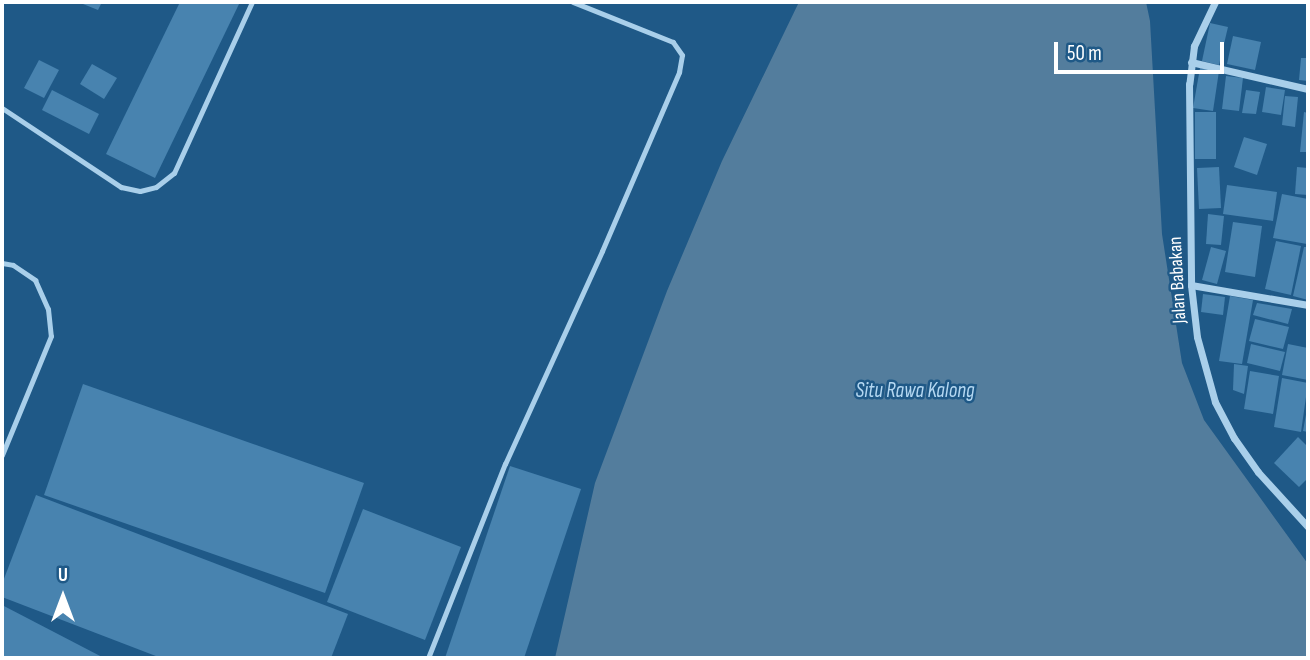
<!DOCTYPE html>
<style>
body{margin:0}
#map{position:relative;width:1310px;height:660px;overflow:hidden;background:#1f5987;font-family:"Sofia Sans Condensed",sans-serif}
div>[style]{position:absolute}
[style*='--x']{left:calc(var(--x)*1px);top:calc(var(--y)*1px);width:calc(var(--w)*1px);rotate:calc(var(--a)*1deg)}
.water>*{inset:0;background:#537d9d}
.building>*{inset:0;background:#4883af}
.service>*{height:5px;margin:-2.5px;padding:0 2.5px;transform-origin:2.5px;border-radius:2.5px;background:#a9cfea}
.minor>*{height:7px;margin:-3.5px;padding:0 3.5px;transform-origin:3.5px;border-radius:3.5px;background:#a9cfea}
span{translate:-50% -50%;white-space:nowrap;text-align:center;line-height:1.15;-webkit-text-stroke:5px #1f5987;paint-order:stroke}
.street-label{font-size:19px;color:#fff}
.water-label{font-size:21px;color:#b5d8f2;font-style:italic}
.frame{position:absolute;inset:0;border:4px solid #fff;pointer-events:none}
.north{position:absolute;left:28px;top:562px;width:70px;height:70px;-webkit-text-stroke:5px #1f5987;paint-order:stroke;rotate:0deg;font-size:19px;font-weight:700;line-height:28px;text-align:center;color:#fff}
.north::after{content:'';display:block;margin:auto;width:24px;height:32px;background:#fff;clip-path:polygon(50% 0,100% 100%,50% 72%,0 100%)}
.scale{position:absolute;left:1054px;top:42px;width:170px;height:32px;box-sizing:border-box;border:4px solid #fff;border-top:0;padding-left:9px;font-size:21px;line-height:24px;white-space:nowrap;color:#fff;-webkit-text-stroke:5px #1f5987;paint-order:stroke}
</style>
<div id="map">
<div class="water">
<div style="clip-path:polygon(799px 2px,1146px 2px,1150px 21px,1162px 234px,1182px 363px,1204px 420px,1308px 564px,1308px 658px,555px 658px,595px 483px,667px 291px,722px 161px)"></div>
</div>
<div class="building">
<div style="clip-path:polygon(78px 2px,102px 2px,98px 10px)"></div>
<div style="clip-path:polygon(180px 2px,240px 2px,155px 178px,106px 154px)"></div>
<div style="clip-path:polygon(1210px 23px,1228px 27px,1219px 65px,1202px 61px)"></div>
<div style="clip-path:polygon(1233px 36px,1261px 42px,1255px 70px,1227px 64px)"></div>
<div style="clip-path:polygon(1301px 58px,1308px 58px,1308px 81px,1299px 80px)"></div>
<div style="clip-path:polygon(39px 60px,59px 70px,44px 98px,24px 88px)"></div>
<div style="clip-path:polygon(92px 64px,117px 78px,104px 99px,80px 84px)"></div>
<div style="clip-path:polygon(1200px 68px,1219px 71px,1213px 111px,1193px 108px)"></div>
<div style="clip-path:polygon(1226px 76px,1243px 78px,1239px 111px,1222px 109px)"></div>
<div style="clip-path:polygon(1266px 87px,1285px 90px,1281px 115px,1262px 112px)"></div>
<div style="clip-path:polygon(52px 90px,99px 114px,89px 134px,42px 110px)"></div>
<div style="clip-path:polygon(1246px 90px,1260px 92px,1256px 114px,1242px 113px)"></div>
<div style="clip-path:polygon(1285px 96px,1298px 97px,1295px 127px,1282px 125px)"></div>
<div style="clip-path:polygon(1195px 112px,1216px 112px,1216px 159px,1195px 159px)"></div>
<div style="clip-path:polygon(1304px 112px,1308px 113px,1308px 152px,1300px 152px)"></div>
<div style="clip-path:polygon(1244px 137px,1267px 144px,1257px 175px,1234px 167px)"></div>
<div style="clip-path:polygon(1219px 167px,1221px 208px,1199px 209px,1197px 168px)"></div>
<div style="clip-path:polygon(1297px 167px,1308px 168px,1308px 195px,1295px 194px)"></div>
<div style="clip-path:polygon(1227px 185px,1277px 192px,1273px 221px,1223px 214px)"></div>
<div style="clip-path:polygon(1282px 194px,1308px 199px,1307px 244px,1273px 238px)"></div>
<div style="clip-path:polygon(1208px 214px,1224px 216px,1221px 245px,1206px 244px)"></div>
<div style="clip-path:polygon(1233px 222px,1262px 226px,1255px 277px,1225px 272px)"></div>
<div style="clip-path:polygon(1276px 241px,1301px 246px,1291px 295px,1265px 289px)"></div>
<div style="clip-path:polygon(1211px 247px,1226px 251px,1217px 284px,1202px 280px)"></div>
<div style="clip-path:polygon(1304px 247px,1308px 247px,1308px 300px,1293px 296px)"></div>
<div style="clip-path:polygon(1203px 294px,1225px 297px,1223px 315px,1201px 312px)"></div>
<div style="clip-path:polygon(1230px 296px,1253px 300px,1242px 364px,1219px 361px)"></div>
<div style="clip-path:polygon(1257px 303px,1292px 309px,1288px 324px,1253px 315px)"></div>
<div style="clip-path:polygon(1255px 319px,1289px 327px,1283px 349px,1249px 341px)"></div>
<div style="clip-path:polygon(1251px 344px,1285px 352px,1280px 371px,1247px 363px)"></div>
<div style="clip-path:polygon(1288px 344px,1308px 348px,1308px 380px,1282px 375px)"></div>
<div style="clip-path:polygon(1234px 364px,1248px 366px,1244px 394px,1233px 390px)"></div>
<div style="clip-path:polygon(1250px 371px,1279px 376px,1273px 414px,1244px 409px)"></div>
<div style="clip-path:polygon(1282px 378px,1308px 383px,1301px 432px,1274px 427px)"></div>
<div style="clip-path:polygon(83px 384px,364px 483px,325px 593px,44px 495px)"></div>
<div style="clip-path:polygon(1307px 409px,1308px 409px,1308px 432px,1303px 431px)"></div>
<div style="clip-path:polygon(1298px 437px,1308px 447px,1308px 478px,1299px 487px,1274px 463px)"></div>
<div style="clip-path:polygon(510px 466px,581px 489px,524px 658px,445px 658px)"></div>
<div style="clip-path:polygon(36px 495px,348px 614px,331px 658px,161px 658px,2px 597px,2px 584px)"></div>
<div style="clip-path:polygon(363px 509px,461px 547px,425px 640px,327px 602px)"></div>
<div style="clip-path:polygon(2px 605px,104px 658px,2px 658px)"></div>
</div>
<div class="service">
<div style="--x:2;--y:108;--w:143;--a:33.6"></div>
<div style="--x:121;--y:187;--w:19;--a:12"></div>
<div style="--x:140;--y:191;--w:16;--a:-14"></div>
<div style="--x:156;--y:187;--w:23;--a:-38"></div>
<div style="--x:174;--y:173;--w:188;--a:-65.5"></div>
<div style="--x:2;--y:263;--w:11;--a:10"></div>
<div style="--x:13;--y:265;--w:27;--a:34"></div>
<div style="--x:35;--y:280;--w:32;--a:66"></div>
<div style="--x:48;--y:309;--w:27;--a:84"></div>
<div style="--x:51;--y:336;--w:129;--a:112.4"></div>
<div style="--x:428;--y:658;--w:209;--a:-68.4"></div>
<div style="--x:505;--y:464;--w:234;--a:-65.5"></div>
<div style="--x:602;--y:251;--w:195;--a:-66.7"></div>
<div style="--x:679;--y:72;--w:17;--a:-80"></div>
<div style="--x:682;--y:55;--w:16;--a:-125"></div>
<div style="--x:673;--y:42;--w:108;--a:-158.2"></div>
</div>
<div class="minor">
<div style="--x:1215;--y:2;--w:49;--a:115.5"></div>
<div style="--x:1194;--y:46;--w:38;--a:97"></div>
<div style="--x:1189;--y:84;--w:201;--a:89.4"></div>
<div style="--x:1191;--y:285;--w:52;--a:83.4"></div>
<div style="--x:1197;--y:337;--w:67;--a:74.5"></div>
<div style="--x:1215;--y:402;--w:41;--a:62.2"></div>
<div style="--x:1234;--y:438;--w:42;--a:54.8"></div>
<div style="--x:1258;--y:472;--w:74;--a:47.7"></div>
<div style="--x:1191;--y:62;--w:120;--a:13"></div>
<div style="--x:1191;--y:285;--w:119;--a:9.7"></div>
</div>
<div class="street-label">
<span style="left:1178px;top:280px;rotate:-93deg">Jalan Babakan</span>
</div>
<div class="water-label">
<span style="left:915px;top:391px">Situ Rawa Kalong</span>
</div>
<div class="frame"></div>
<div class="north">U</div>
<div class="scale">50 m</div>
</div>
